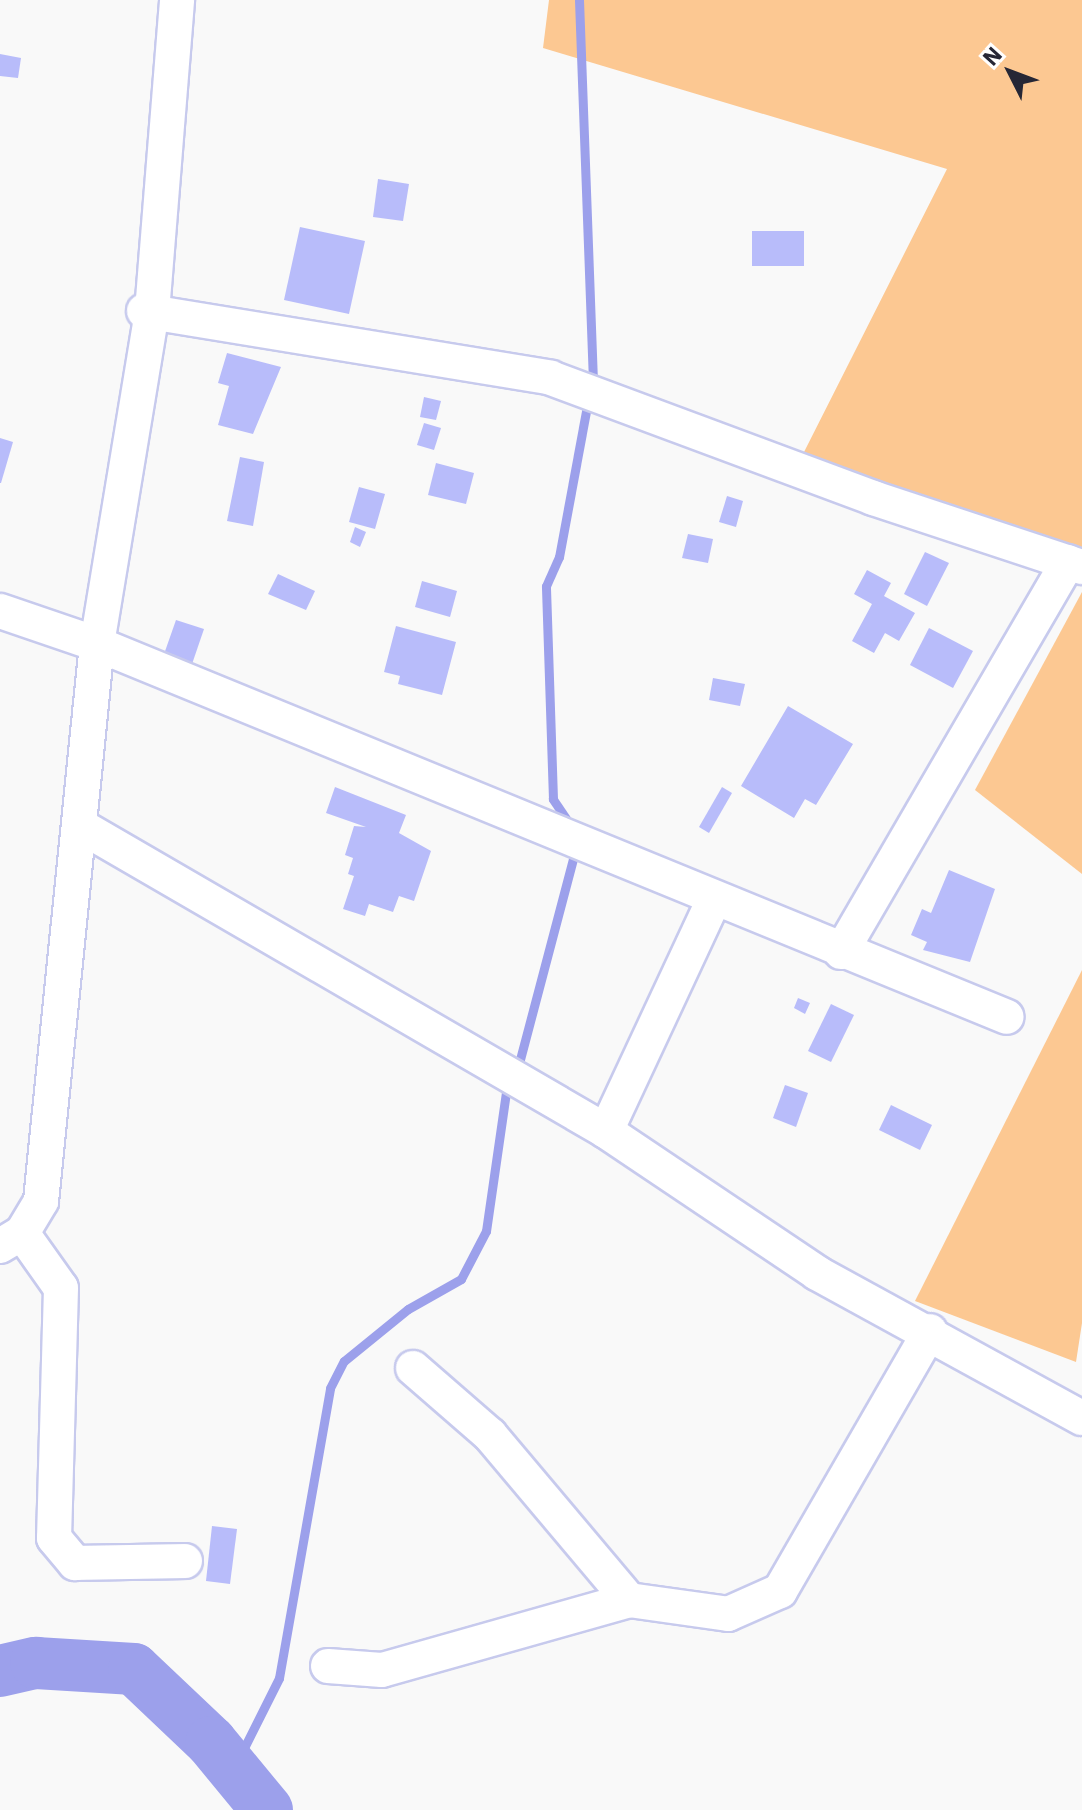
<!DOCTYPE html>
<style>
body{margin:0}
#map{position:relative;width:1082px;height:1810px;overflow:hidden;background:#f9f9f9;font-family:"IBM Plex Sans",sans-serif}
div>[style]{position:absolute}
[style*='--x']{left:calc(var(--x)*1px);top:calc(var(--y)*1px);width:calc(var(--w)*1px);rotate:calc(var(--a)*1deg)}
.green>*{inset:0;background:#fcc892}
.stream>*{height:9px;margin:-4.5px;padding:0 4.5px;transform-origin:4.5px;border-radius:4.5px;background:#9ca0eb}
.river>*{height:52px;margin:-26px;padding:0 26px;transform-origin:26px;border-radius:26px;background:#9ca0eb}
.building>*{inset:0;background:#b8bcfa}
.roads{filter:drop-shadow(2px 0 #c7caed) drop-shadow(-2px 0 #c7caed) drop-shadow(0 2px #c7caed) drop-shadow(0 -2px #c7caed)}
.minor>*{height:34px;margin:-17px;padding:0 17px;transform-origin:17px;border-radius:17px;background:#fff}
span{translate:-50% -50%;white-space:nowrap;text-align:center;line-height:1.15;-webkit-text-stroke:6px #fff;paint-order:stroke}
.north{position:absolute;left:970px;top:32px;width:80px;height:80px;-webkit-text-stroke:6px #fff;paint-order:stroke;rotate:312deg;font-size:22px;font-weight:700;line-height:32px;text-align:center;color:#262735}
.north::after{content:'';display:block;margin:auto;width:28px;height:36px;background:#262735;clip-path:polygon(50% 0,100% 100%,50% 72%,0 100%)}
</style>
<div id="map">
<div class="green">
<div style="clip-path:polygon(549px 0,1082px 0,1082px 552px,802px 456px,947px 169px,543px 48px)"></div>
<div style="clip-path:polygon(1082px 592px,1082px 874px,975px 790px)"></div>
<div style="clip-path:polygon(1082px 970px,1082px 1323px,1076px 1362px,915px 1301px)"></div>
</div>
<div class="stream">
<div style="--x:579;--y:0;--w:384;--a:87.9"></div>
<div style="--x:569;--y:823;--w:29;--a:-124"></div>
<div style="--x:553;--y:799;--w:213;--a:-91.9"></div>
<div style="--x:546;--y:586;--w:32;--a:-66"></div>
<div style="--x:559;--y:557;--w:160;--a:-79.5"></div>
<div style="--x:518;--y:1067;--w:219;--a:-75.2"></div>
<div style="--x:232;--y:1772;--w:105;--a:-63.4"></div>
<div style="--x:279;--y:1678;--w:294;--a:-80"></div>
<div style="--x:330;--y:1388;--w:30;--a:-63"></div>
<div style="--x:344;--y:1361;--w:82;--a:-39.1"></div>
<div style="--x:408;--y:1309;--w:61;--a:-29.5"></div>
<div style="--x:461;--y:1279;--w:54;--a:-62.5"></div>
<div style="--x:486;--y:1231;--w:147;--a:-81.8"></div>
</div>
<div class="river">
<div style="--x:0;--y:1671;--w:37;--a:-13"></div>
<div style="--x:36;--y:1663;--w:98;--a:3.5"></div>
<div style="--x:134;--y:1669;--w:106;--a:43.5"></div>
<div style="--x:211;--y:1742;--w:88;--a:50.5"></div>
</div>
<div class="building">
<div style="clip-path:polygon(0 54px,21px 58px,18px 78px,0 76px)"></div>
<div style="clip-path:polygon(378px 179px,409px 184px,403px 221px,373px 217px)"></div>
<div style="clip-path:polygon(300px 227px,365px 241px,349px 314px,284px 300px)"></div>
<div style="clip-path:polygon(752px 231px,804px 231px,804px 266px,752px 266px)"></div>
<div style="clip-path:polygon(227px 353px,281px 367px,253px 434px,218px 425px,229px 386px,218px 383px)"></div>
<div style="clip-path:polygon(424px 397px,441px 401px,436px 420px,420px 417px)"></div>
<div style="clip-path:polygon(424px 423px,441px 428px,434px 450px,417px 445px)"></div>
<div style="clip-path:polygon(0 438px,13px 442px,1px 483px,0 483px)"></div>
<div style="clip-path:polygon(240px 457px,264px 462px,253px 526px,227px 521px)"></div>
<div style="clip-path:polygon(436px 463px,474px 473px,466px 504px,428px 495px)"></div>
<div style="clip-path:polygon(359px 487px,385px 494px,375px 529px,349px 522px)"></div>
<div style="clip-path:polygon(727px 496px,743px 501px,736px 527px,719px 522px)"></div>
<div style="clip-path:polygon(355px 527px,366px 532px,360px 547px,350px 542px)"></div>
<div style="clip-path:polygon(688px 534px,713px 539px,708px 563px,682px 558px)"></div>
<div style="clip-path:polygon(925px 552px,949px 563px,927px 606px,904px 594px)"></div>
<div style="clip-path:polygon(867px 570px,891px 583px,884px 596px,915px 613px,899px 641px,885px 633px,874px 653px,852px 641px,872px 604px,854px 594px)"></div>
<div style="clip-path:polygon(278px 574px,315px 591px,306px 610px,268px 594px)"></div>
<div style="clip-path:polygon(422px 581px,457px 591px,450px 617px,415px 607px)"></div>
<div style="clip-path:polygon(176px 620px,204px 629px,191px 667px,163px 657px)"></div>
<div style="clip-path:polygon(396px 626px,456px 642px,442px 695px,398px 684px,400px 676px,384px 672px)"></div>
<div style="clip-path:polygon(929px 628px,973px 651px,953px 688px,910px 665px)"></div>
<div style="clip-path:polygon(713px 678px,745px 684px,740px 706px,709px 700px)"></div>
<div style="clip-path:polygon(788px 706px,853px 744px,816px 805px,805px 799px,794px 818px,741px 786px)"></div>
<div style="clip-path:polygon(335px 787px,406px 815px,399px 833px,431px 851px,414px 901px,399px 896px,393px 912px,369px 904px,365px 916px,343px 909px,354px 876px,348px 874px,353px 858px,345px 855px,354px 826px,366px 827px,326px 813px)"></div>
<div style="clip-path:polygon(722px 787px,732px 793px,709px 833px,699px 827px)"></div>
<div style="clip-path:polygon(949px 870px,995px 889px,970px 962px,923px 950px,927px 942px,911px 935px,922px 909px,931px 913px)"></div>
<div style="clip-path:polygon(798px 998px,810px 1003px,805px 1014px,794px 1008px)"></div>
<div style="clip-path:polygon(831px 1004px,854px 1015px,831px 1062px,808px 1051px)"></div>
<div style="clip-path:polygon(785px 1085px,808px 1093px,796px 1127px,773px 1118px)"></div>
<div style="clip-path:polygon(891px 1105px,932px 1125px,920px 1150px,879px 1130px)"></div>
<div style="clip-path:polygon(212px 1526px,237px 1529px,230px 1584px,206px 1581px)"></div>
</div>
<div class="roads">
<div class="minor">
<div style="--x:144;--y:311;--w:412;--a:9.3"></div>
<div style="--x:551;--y:378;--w:344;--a:20.4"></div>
<div style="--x:873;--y:498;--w:220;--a:18.3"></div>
<div style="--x:0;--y:611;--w:102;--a:18.8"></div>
<div style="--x:97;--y:644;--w:983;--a:22.29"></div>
<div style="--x:82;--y:827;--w:606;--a:30.12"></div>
<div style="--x:606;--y:1131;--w:254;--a:33.9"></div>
<div style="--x:817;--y:1273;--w:302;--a:28.7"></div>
<div style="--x:841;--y:952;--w:451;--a:-59.8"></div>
<div style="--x:606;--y:1131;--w:256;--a:-65"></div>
<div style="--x:22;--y:1233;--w:67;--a:54.7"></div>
<div style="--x:61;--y:1288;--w:250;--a:91.6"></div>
<div style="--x:54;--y:1538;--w:33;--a:50"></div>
<div style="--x:75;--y:1563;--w:110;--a:-1"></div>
<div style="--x:0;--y:1246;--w:26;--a:-31"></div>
<div style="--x:22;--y:1233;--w:37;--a:-59"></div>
<div style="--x:41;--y:1201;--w:560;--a:-84.26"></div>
<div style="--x:97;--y:644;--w:337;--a:-80.6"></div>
<div style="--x:152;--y:312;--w:313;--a:-85.4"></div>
<div style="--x:413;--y:1368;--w:102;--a:41"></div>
<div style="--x:490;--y:1435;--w:216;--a:49.9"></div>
<div style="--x:328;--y:1666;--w:54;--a:4.2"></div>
<div style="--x:382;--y:1670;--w:257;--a:-15.8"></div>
<div style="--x:629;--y:1600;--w:100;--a:8"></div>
<div style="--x:728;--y:1614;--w:57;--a:-23.9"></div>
<div style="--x:780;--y:1591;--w:300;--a:-60"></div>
</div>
</div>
<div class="north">N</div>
</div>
